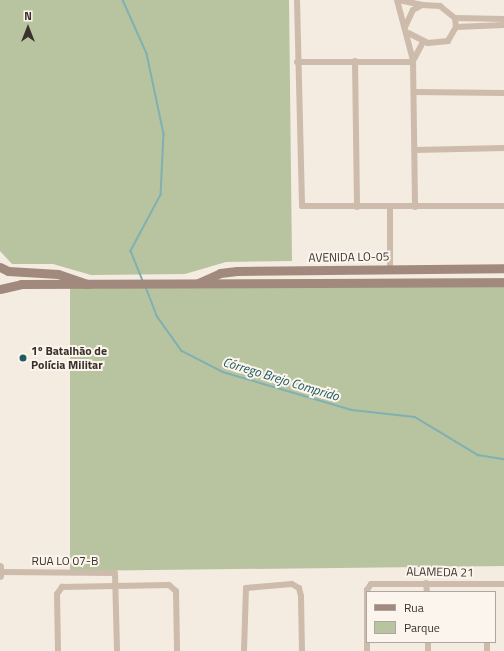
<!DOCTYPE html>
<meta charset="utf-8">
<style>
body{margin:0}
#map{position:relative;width:504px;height:651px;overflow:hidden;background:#f4ebe1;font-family:"Titillium Web",sans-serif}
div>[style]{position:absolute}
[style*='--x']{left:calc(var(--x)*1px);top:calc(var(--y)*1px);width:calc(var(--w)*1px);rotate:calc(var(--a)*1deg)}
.green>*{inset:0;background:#b8c4a0}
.stream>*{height:1.5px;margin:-0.75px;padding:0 0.75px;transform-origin:0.75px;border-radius:0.75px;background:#7fb0b2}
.minor>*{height:6px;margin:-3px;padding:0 3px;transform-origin:3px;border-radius:3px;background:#cdbbac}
.tertiary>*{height:8px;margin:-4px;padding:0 4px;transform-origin:4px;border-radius:4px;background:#cdbbac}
.secondary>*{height:9px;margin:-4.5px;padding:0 4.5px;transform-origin:4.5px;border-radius:4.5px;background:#a18a7d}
.dots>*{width:11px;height:11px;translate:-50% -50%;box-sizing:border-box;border:2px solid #fbf5ee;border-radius:50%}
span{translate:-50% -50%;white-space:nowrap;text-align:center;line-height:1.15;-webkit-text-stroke:4px #fbf5ee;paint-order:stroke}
.street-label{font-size:12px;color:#3b302b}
.poi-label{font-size:12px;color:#3b302b;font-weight:700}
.left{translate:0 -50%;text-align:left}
.water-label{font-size:13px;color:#1f5a5e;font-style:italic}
.legend{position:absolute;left:366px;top:591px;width:130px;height:52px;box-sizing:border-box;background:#fbf5ee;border:1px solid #aea6a0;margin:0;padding:5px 7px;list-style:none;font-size:12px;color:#3b302b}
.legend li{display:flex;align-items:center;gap:8px;height:20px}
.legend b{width:20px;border:1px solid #aea6a0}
.north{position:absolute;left:8px;top:8px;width:40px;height:40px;-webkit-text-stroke:3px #fbf5ee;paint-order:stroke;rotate:0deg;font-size:11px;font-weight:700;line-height:16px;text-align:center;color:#3b302b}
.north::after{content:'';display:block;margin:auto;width:14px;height:18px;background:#3b302b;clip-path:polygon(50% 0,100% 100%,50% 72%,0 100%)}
</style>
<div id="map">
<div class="green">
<div style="clip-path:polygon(0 0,289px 0,292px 261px,226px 262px,185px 274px,91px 275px,53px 264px,12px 264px,0 251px)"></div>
<div style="clip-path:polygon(504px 278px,504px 566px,70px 571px,70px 281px)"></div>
</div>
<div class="stream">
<div style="--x:123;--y:0;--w:59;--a:66"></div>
<div style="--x:147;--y:54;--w:82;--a:78"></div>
<div style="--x:164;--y:134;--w:61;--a:92.8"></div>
<div style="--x:161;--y:195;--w:64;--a:118.2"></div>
<div style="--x:131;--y:251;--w:31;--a:68"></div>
<div style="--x:146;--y:287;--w:31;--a:69"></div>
<div style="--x:157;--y:316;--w:43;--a:54.5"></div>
<div style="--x:182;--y:351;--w:46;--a:27.1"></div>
<div style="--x:223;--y:372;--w:134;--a:16.4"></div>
<div style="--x:352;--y:410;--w:63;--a:6.3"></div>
<div style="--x:415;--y:417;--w:74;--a:31.1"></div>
<div style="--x:478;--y:455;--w:26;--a:9"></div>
</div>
<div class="minor">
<div style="--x:297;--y:0;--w:206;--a:88.6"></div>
<div style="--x:302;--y:206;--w:202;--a:0"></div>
<div style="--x:397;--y:0;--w:62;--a:75.1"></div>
<div style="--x:413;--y:60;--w:147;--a:89.2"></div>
<div style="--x:399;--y:0;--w:24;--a:12"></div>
<div style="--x:455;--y:18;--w:49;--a:1.2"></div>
<div style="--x:405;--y:27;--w:19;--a:-65"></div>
<div style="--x:413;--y:10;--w:10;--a:-29"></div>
<div style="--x:422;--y:5;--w:18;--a:3"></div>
<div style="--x:440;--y:6;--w:19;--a:39"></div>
<div style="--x:455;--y:18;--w:9;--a:84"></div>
<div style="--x:456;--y:27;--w:16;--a:120"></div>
<div style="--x:448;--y:41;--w:20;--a:174"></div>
<div style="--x:428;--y:43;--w:22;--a:-153"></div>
<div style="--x:456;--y:27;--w:48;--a:-2.4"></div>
<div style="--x:414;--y:59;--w:19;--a:-62"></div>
<div style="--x:355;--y:61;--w:146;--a:89.2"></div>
<div style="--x:297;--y:62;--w:116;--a:0"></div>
<div style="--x:414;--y:92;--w:90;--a:0.6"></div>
<div style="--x:415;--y:150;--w:89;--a:-1.3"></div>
<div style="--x:390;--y:208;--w:60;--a:90"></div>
<div style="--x:1;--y:572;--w:114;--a:0.5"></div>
<div style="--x:115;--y:573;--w:78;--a:88.5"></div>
<div style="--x:426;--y:583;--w:9;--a:84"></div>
<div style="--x:428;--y:642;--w:9;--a:90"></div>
<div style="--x:487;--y:642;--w:9;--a:90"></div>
<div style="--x:58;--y:651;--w:57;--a:-91"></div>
<div style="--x:57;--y:594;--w:9;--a:-54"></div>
<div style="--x:62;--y:587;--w:107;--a:-1.1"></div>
<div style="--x:169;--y:585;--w:9;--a:41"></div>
<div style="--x:176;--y:591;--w:60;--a:89"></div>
<div style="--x:244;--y:651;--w:63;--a:-88.2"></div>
<div style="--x:246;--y:588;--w:46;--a:-5"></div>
<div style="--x:292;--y:584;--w:8;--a:30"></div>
<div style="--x:299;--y:588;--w:8;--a:76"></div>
<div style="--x:301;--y:596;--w:55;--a:89"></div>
<div style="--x:367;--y:651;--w:61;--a:-90"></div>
<div style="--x:367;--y:590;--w:7;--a:-56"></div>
<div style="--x:371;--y:584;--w:133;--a:0"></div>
</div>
<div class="tertiary">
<div style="--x:0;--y:567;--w:9;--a:90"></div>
</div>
<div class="secondary">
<div style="--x:0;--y:267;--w:9;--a:27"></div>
<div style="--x:8;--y:271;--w:50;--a:3.4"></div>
<div style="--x:58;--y:274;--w:31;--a:19"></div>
<div style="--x:198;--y:283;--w:24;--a:-24"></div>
<div style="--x:220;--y:273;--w:17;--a:-7"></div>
<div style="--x:237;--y:271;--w:267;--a:-0.6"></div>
<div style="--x:0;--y:289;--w:22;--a:-13"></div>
<div style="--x:21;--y:284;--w:483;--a:-0.2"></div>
</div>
<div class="dots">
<div style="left:23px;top:358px;background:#1f5a5e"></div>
</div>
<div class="street-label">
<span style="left:349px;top:257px;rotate:-1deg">AVENIDA LO-05</span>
<span style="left:65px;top:561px">RUA LO 07-B</span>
<span style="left:440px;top:572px;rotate:1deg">ALAMEDA 21</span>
</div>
<div class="poi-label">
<span class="left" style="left:31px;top:358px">1º Batalhão de<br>Polícia Militar</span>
</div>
<div class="water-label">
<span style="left:281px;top:379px;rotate:17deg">Córrego Brejo Comprido</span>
</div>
<ul class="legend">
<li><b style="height:5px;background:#a18a7d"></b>Rua</li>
<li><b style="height:11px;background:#b8c4a0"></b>Parque</li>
</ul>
<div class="north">N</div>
</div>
